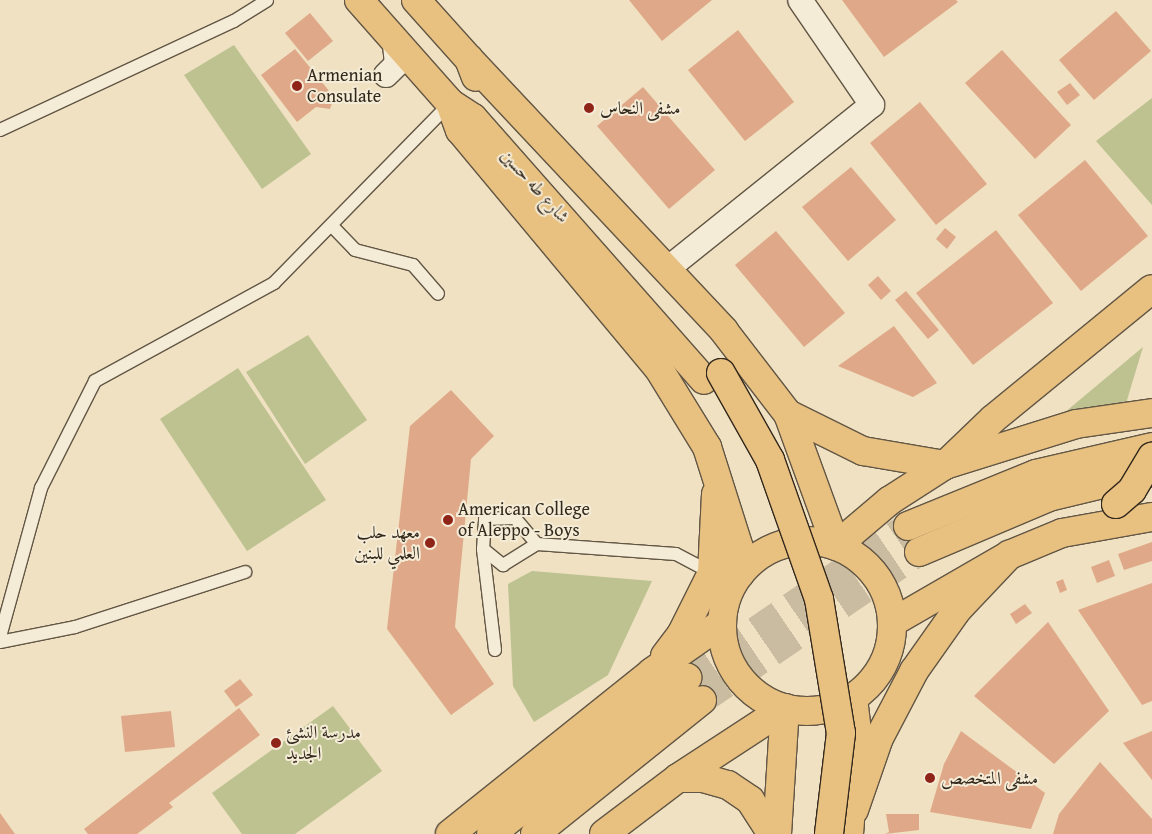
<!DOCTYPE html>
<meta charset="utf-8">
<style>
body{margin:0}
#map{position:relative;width:1152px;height:834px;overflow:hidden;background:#efe1c1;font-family:"Gentium Book Plus",Amiri,serif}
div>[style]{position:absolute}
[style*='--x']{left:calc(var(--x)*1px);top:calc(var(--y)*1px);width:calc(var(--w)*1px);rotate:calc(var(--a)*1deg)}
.green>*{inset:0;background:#bdc290}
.building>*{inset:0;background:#dfa989}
.primary-tunnel>*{height:28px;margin-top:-14px;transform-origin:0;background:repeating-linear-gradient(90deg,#c9bca0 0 28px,transparent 0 42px)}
.roads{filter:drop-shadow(1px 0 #625645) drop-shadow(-1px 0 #625645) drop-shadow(0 1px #625645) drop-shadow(0 -1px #625645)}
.service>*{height:12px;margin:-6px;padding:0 6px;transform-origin:6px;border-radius:6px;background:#f5ecd7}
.minor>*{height:24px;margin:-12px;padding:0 12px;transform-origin:12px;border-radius:12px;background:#f5ecd7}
.primary>*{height:28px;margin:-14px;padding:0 14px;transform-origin:14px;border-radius:14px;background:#e8c080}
.primary>.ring{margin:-14px;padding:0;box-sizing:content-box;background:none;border:28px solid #e8c080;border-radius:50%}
.bridges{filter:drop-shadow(1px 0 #33281c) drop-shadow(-1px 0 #33281c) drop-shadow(0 1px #33281c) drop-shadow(0 -1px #33281c)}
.primary-bridge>*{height:28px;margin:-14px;padding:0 14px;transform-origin:14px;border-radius:14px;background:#e8c080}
.dots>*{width:14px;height:14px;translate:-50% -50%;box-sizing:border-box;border:2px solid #f5ecd7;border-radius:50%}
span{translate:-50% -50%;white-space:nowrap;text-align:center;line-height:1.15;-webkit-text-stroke:4px #f5ecd7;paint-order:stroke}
.poi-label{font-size:18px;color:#33281c}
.left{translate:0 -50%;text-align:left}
.right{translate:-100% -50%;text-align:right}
.street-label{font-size:18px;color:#33281c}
</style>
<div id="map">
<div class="green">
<div style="clip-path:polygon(234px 45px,311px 154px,262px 189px,184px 75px)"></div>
<div style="clip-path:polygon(1152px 98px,1152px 205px,1096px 141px)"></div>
<div style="clip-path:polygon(308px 335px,367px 420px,305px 464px,246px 372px)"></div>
<div style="clip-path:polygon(1143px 347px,1124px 410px,1052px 423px)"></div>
<div style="clip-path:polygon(238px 368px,326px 500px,247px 551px,160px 419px)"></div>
<div style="clip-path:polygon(532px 571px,652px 581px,608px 675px,534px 722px,513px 686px,508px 584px)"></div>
<div style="clip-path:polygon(333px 706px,382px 771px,295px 834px,242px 834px,212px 793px)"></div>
</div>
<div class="building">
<div style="clip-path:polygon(629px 0,712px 0,662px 41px)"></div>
<div style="clip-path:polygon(842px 0,956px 0,958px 2px,884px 57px)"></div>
<div style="clip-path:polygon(1116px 11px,1151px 51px,1094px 100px,1059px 60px)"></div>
<div style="clip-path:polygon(310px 13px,333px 41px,308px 61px,285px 33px)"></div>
<div style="clip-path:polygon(738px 30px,794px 102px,745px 141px,688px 70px)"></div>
<div style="clip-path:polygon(295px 49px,334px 97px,330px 109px,316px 107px,297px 122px,261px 75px)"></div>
<div style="clip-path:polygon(1002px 50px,1071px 125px,1035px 159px,965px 83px)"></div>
<div style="clip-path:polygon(1070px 83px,1080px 95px,1067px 105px,1057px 92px)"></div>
<div style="clip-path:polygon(643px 87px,715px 170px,669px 209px,597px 126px)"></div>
<div style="clip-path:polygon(920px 102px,987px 184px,936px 225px,870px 143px)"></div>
<div style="clip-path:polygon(1085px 160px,1148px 236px,1081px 291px,1018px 215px)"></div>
<div style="clip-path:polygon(851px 167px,896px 220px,848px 261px,802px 207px)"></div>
<div style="clip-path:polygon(945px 228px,956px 237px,947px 249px,936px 239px)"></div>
<div style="clip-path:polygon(996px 230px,1053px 303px,973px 365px,916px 293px)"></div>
<div style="clip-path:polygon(776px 231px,845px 313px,804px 347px,735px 265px)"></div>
<div style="clip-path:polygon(878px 276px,891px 291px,881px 300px,868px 285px)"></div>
<div style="clip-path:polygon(906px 291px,939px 330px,928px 339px,895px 300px)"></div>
<div style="clip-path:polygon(894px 326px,937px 383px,913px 397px,838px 366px)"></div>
<div style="clip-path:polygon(451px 390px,494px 436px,471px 459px,455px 627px,494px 684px,451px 715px,387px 629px,410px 426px)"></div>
<div style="clip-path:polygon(1152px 542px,1152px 561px,1124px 570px,1118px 554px)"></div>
<div style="clip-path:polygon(1109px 560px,1115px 576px,1097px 583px,1091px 567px)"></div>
<div style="clip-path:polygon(1063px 579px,1067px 590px,1060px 593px,1056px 582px)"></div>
<div style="clip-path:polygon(1152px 583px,1152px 701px,1142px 705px,1078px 610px)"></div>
<div style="clip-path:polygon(1025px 604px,1032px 613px,1016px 624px,1010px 614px)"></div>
<div style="clip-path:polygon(1048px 622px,1109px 711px,1054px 764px,974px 696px)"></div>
<div style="clip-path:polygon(240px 679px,253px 695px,236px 707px,224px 691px)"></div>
<div style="clip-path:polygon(239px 708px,260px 735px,169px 803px,173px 807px,137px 834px,88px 834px,84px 829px)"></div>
<div style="clip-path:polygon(171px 711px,175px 747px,125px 752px,121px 716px)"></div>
<div style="clip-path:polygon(961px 731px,1045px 793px,1031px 829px,930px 812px,944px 764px)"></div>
<div style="clip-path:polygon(1152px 731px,1152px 780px,1123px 743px)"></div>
<div style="clip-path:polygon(1100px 762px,1152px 819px,1152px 834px,1053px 834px,1059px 814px)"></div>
<div style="clip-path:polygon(0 813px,15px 834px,0 834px)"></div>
<div style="clip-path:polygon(886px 814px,919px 814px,919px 830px,885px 834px,889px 832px)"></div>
</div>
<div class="primary-tunnel">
<div style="--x:687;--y:678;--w:268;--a:-34.5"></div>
<div style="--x:702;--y:700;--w:263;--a:-34.3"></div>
</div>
<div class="roads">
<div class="service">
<div style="--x:0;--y:130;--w:258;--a:-25"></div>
<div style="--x:234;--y:21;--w:39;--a:-32"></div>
<div style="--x:332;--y:226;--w:33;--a:46"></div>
<div style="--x:355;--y:250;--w:60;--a:14.5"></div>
<div style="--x:413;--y:265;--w:38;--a:49"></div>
<div style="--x:483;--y:549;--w:26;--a:39"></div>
<div style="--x:503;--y:565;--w:40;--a:-32"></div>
<div style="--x:537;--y:544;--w:139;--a:4.1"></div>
<div style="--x:676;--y:554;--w:41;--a:27.8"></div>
<div style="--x:0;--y:637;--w:155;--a:-74.6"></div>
<div style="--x:41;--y:488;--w:120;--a:-63.2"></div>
<div style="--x:95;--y:381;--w:204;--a:-28.7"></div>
<div style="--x:274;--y:283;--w:252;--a:-45.6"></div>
<div style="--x:0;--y:642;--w:76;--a:-11.3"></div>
<div style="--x:75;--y:627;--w:179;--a:-17.9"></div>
<div style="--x:495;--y:650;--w:102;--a:-96.8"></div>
<div style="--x:483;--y:549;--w:30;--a:-86"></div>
<div style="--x:485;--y:519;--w:30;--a:-2"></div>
<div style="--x:515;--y:518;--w:34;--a:50"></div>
</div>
<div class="minor">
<div style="--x:386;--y:75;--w:16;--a:-45"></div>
<div style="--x:397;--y:64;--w:20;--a:-96"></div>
<div style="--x:666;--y:270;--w:264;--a:-38.7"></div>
<div style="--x:872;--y:105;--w:127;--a:-124.4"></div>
</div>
<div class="primary">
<div style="--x:359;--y:0;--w:137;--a:48.5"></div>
<div style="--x:450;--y:103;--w:27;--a:33"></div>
<div style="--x:473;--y:118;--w:349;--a:48.6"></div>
<div style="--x:416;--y:0;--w:79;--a:48.1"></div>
<div style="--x:469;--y:59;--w:19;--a:69"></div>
<div style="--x:469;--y:59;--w:373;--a:46.8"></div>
<div style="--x:724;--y:331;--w:105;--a:52.4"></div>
<div style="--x:788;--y:414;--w:140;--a:70"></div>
<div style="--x:450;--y:103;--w:29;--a:70"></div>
<div style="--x:460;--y:130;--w:311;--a:50.2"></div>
<div style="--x:659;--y:369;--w:92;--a:58.4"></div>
<div style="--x:707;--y:447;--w:106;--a:72.4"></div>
<div style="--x:739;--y:548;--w:26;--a:88"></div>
<div style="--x:788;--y:414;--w:84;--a:26.3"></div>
<div style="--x:863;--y:451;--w:83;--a:9.7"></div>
<div style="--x:945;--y:465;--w:137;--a:-17.4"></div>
<div style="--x:1076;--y:424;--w:77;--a:-8.2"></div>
<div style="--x:908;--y:526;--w:138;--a:-22.1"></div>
<div style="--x:1036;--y:474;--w:119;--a:-13.1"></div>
<div class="ring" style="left:722px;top:541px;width:142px;height:142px"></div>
<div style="--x:836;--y:546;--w:70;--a:-40.3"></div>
<div style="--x:889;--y:501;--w:67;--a:-32.7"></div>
<div style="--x:945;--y:465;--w:66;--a:-43.8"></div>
<div style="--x:993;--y:419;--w:205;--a:-39.3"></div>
<div style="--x:919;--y:552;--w:141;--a:-22.9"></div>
<div style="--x:1049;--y:497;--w:106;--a:-13.6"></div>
<div style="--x:893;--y:622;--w:134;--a:-30"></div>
<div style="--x:1009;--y:555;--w:57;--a:-22.5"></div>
<div style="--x:1062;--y:533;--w:91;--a:-10.1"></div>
<div style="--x:665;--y:656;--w:26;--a:-53"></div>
<div style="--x:681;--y:635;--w:69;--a:-63.4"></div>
<div style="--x:712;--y:573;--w:79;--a:-87.1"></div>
<div style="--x:678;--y:778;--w:25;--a:0"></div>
<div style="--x:703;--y:778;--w:26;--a:16"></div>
<div style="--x:728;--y:785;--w:27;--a:34"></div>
<div style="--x:750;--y:800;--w:40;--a:57.1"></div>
<div style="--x:854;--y:810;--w:76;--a:-70.9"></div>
<div style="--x:879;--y:738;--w:76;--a:-62.4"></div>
<div style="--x:914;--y:671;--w:75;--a:-54.8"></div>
<div style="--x:957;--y:610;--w:76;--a:-46.6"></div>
<div style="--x:450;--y:834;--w:259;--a:-38.7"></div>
<div style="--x:652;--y:672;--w:85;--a:-35"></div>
<div style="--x:491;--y:834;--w:251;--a:-38.5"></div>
<div style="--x:535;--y:834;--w:214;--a:-38.7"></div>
<div style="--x:604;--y:834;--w:93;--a:-37.1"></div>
<div style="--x:678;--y:778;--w:128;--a:-33.2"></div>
<div style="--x:777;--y:834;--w:126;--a:-86.4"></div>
<div style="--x:849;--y:834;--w:103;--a:-85.6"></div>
<div style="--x:857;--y:731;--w:32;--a:-97"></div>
</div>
</div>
<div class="bridges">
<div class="primary-bridge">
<div style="--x:721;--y:373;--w:100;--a:60.6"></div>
<div style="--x:770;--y:460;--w:147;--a:70.6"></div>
<div style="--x:819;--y:599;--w:136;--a:80.7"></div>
<div style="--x:841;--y:733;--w:102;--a:96.8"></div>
<div style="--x:1116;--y:504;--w:21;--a:-41"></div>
<div style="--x:1132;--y:490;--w:39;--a:-59"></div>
</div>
</div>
<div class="dots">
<div style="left:297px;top:86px;background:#8f2418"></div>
<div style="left:589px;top:108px;background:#8f2418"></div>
<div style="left:448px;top:520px;background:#8f2418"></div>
<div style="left:430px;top:543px;background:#8f2418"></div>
<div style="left:276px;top:743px;background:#8f2418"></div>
<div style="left:930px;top:778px;background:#8f2418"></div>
</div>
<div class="poi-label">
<span class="left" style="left:307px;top:86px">Armenian<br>Consulate</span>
<span class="left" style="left:600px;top:108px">مشفى النحاس</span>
<span class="left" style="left:458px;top:520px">American College<br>of Aleppo - Boys</span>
<span class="right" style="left:420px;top:543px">معهد حلب<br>العلمي للبنين</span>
<span class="left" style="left:286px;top:743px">مدرسة النشئ<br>الجديد</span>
<span class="left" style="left:941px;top:778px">مشفى المتخصص</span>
</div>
<div class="street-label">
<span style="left:535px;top:186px;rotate:48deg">شارع طه حسين</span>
</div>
</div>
